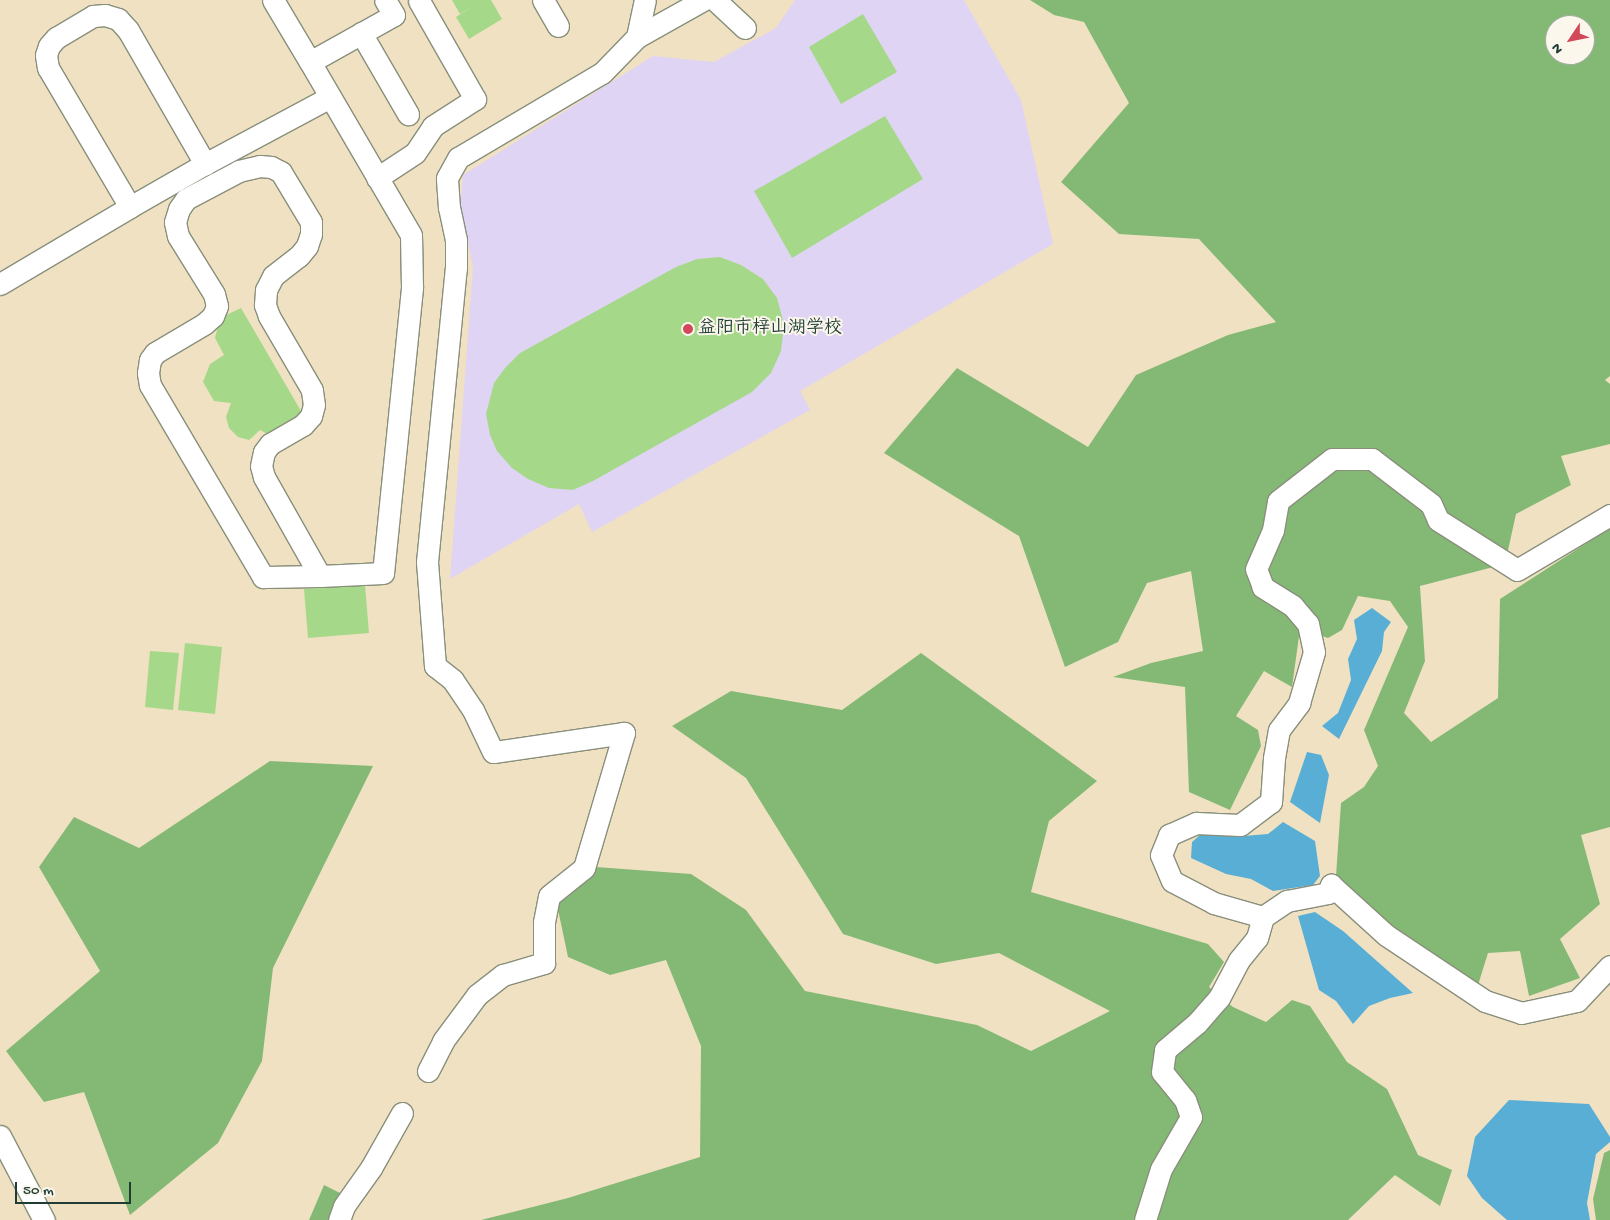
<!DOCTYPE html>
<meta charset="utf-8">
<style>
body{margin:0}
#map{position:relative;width:1610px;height:1220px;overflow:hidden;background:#f0e1c2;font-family:"Gochi Hand","LXGW WenKai TC",sans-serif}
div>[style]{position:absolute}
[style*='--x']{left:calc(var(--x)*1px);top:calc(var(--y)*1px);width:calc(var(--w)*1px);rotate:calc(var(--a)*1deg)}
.built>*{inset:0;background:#e0d4f4}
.green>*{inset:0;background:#a5d989}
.forest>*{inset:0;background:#84b975}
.water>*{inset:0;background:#58aed4}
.roads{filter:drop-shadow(1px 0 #888f7b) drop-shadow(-1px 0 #888f7b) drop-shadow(0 1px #888f7b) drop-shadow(0 -1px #888f7b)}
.minor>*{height:21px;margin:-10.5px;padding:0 10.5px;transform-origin:10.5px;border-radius:10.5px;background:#fff}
.dots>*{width:14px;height:14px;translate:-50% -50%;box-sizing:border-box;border:2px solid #fbf7ec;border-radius:50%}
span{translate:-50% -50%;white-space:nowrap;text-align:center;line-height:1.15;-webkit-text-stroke:4px #fbf7ec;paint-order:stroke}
.poi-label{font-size:18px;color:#1f3d34}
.left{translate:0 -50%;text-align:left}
.north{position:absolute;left:1545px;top:15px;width:50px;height:50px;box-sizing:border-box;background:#fbf7ec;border:1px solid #a3ada2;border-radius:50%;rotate:236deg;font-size:14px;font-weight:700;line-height:20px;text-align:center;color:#1f3d34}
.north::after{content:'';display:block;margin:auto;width:18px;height:22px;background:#d1495b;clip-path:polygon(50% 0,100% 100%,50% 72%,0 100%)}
.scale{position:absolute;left:15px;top:1182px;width:116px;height:22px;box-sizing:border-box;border:2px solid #1f3d34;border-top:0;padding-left:6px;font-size:15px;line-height:18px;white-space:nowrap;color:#1f3d34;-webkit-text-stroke:4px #fbf7ec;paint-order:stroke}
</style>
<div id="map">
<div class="built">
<div style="clip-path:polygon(795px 0,964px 0,1021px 100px,1053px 244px,800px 391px,810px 410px,592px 532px,579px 504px,450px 579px,473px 267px,460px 206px,463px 175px,653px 56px,714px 62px,776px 28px)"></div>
</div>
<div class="green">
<div style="clip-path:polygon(452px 0,491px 0,502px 19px,469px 39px,456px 17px,475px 5px,460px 14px)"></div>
<div style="clip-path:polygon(863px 14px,897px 72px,841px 104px,809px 47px)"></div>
<div style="clip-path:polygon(885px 116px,923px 179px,792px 258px,754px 191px)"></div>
<div style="clip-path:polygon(720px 257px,741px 265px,763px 279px,777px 298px,784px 324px,781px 351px,771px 373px,752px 392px,593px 481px,573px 490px,549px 488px,528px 479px,512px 468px,497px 451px,490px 435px,486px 414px,494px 383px,505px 368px,520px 353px,676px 267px,697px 259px)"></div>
<div style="clip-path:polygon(241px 308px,301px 411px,298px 421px,271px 436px,260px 430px,249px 440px,238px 437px,229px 428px,226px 417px,231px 403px,214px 401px,203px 382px,210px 364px,224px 355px,215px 338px,220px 318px)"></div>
<div style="clip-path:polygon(365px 585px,369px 633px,308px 638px,304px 589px)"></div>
<div style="clip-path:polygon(185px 643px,222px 647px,215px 714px,178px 710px)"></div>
<div style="clip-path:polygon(150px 651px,179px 653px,173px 710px,145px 707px)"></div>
</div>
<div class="forest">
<div style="clip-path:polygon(evenodd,1030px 0,1610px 0,1610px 376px,1605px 380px,1610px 384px,1610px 444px,1561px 456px,1571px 485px,1516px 514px,1505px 564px,1420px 586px,1425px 661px,1404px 713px,1431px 742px,1498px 698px,1500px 599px,1610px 528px,1610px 827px,1581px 835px,1600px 904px,1560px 939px,1580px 978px,1529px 996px,1520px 951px,1488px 953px,1474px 998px,1365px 923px,1336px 876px,1341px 803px,1364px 787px,1378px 766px,1364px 730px,1408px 627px,1390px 601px,1358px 596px,1342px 630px,1328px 638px,1300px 629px,1292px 687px,1264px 671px,1236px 716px,1258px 730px,1261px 746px,1230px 810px,1189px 792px,1185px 687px,1113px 677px,1151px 663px,1203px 651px,1191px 571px,1147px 583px,1118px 642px,1065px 667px,1019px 536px,884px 453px,957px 368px,1088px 447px,1136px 375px,1228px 335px,1276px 322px,1199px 239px,1119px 234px,1061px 182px,1129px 103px,1084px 22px,1054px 15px,1030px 0,1555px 25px,1585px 25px,1585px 55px,1555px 55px,1555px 25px)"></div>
<div style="clip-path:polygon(921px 653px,1097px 781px,1049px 821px,1031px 892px,1208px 944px,1224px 962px,1209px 987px,1233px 1007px,1266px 1022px,1292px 1000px,1310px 1006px,1347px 1062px,1387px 1089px,1418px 1155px,1452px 1170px,1440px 1206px,1395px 1175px,1348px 1220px,481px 1220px,568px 1198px,700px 1157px,701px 1046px,666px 960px,610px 975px,568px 957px,556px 900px,596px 867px,691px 874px,746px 910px,805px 991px,977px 1025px,1031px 1051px,1110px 1011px,999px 953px,936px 964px,843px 934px,746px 778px,672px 726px,731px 691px,842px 710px)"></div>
<div style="clip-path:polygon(270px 761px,373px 766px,273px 968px,262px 1061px,218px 1143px,130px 1215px,84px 1092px,44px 1102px,6px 1051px,100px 971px,39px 867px,74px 817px,139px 848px)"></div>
<div style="clip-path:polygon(1610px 1150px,1610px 1220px,1596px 1220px,1593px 1199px,1604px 1153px)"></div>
<div style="clip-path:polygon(324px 1185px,342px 1194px,334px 1220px,309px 1220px)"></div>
</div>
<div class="water">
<div style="clip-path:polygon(1372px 608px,1391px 622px,1384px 632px,1382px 651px,1339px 739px,1322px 726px,1338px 713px,1351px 680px,1348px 659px,1357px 639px,1354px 620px)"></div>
<div style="clip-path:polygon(1307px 752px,1321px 755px,1329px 775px,1320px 823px,1290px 802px)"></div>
<div style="clip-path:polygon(1283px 822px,1315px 841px,1320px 876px,1313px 885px,1273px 891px,1251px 879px,1226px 874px,1191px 858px,1192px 842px,1209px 827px,1243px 836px,1268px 834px)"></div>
<div style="clip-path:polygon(1315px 912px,1343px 931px,1413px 993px,1390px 998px,1369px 1006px,1353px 1024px,1336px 1001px,1319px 990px,1298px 916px)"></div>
<div style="clip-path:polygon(1509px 1100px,1589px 1104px,1610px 1137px,1610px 1142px,1596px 1154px,1587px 1203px,1590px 1220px,1507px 1220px,1482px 1198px,1467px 1176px,1475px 1137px)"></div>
</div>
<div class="roads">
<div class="minor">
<div style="--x:273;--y:0;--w:72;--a:59.2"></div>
<div style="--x:310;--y:62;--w:96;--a:-29.2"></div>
<div style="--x:394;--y:15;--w:17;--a:-121"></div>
<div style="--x:543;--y:0;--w:30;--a:60"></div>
<div style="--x:715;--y:0;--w:41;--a:43"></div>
<div style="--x:361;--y:33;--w:94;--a:59.9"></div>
<div style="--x:637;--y:37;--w:76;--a:-29.3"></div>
<div style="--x:310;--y:62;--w:200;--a:59.7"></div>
<div style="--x:411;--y:235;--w:53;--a:88.9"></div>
<div style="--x:412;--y:288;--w:286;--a:95.8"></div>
<div style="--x:383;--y:573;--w:63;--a:177.3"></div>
<div style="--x:320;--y:576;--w:114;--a:-119.5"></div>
<div style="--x:264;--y:477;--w:11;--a:-105"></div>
<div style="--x:261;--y:466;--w:14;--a:-78"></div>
<div style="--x:264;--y:452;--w:10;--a:-53"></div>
<div style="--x:270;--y:444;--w:38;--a:-30"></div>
<div style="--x:303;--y:425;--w:12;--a:-48"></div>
<div style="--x:311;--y:416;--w:11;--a:-75"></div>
<div style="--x:314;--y:405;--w:15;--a:-98"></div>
<div style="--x:312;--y:390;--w:86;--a:-120.2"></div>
<div style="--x:269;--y:316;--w:12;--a:-110"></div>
<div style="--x:265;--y:305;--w:15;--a:-86"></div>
<div style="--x:266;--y:290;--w:16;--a:-63"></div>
<div style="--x:273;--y:276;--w:33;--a:-38"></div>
<div style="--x:299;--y:256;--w:13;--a:-51"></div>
<div style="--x:307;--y:246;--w:13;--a:-72"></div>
<div style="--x:311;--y:234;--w:12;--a:-90"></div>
<div style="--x:311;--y:222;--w:58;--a:-121"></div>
<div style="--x:281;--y:172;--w:11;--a:-153"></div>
<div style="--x:271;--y:167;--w:11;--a:-175"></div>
<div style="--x:260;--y:166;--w:22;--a:167"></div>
<div style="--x:239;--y:171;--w:60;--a:152.2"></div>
<div style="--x:186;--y:199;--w:12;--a:125"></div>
<div style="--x:179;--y:209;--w:14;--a:107"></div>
<div style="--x:175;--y:222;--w:14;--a:78"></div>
<div style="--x:178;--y:236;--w:68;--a:58.2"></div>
<div style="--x:214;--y:294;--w:12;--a:76"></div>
<div style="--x:217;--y:306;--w:11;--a:112"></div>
<div style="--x:213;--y:316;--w:12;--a:138"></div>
<div style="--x:204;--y:324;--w:57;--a:149.4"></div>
<div style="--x:155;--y:353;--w:9;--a:126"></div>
<div style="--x:150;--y:360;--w:13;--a:99"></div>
<div style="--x:148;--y:373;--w:12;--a:81"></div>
<div style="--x:150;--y:385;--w:223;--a:59.5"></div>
<div style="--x:263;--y:577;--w:57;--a:-1"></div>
<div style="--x:205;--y:164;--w:86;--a:150.2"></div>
<div style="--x:130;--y:207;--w:161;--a:-120.5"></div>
<div style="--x:48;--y:68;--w:13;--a:-99"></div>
<div style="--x:46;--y:55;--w:9;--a:-72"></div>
<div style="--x:49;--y:46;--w:11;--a:-49"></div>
<div style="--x:56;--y:38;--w:43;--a:-30.7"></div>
<div style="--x:93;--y:16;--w:12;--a:-5"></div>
<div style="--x:105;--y:15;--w:14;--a:17"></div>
<div style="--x:118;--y:19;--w:15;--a:48"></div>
<div style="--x:128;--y:30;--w:155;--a:60.1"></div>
<div style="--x:205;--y:164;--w:142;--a:-28.2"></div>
<div style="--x:377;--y:178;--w:45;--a:-33.3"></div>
<div style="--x:415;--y:153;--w:32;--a:-56"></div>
<div style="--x:433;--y:126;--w:50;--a:-32.7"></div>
<div style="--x:475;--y:99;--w:113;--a:-119.7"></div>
<div style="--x:0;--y:284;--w:151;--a:-30.6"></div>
<div style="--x:1263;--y:917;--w:51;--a:-164.1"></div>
<div style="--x:1214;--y:903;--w:47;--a:-152.4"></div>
<div style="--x:1172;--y:881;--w:28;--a:-113"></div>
<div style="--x:1161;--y:855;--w:22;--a:-68"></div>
<div style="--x:1169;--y:835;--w:30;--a:-24"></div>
<div style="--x:1196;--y:823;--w:44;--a:2.6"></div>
<div style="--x:1240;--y:825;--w:39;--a:-37"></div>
<div style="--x:1271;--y:802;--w:44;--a:-86.1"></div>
<div style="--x:1274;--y:758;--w:28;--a:-80"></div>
<div style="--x:1279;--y:730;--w:34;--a:-53"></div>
<div style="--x:1299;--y:703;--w:53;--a:-73.6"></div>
<div style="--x:1314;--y:652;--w:29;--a:-102"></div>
<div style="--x:1308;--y:624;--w:23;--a:-130"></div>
<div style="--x:1293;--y:606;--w:36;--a:-148"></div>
<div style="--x:1263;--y:587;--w:19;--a:-111"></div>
<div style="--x:1256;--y:569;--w:43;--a:-66.4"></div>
<div style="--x:1273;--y:530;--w:29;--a:-80"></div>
<div style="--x:1278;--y:501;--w:68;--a:-37.9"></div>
<div style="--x:1332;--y:459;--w:40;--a:0"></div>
<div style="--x:1372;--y:459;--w:74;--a:37.3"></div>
<div style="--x:1431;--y:504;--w:17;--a:66"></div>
<div style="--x:1438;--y:520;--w:93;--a:32.3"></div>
<div style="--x:1517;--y:570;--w:108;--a:-30.6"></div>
<div style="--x:428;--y:1071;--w:34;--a:-63"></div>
<div style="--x:443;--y:1041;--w:57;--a:-53.5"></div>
<div style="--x:477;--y:995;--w:33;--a:-38"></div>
<div style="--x:503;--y:975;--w:43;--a:-16.3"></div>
<div style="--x:544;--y:963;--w:41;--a:-90"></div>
<div style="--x:544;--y:922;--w:26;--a:-79"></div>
<div style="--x:549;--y:896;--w:45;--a:-38.7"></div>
<div style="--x:584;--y:868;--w:141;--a:-73.5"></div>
<div style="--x:624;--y:733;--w:132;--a:171.7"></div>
<div style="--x:493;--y:752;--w:47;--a:-115.5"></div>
<div style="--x:473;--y:710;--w:36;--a:-124"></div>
<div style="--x:453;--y:680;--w:23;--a:-142"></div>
<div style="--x:435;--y:666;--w:104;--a:-94.4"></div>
<div style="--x:427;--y:562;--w:295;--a:-84.4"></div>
<div style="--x:456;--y:268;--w:28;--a:-90"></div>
<div style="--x:456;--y:240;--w:33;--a:-102"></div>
<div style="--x:449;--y:208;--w:30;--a:-94"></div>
<div style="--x:447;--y:178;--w:23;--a:-61"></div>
<div style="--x:458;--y:158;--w:167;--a:-30.6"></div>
<div style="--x:602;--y:73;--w:50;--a:-45.8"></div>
<div style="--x:637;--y:37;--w:38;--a:-78"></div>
<div style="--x:0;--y:1136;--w:95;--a:62.4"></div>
<div style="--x:339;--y:1220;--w:15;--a:-70"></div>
<div style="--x:344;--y:1206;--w:47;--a:-54.6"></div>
<div style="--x:371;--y:1168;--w:63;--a:-60.6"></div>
<div style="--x:1145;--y:1220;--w:53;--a:-72.6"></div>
<div style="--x:1161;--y:1169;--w:60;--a:-60"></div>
<div style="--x:1191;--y:1117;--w:18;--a:-109"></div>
<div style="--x:1185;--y:1100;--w:36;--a:-129"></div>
<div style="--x:1162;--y:1072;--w:22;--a:-82"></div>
<div style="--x:1165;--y:1050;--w:42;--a:-40.2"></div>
<div style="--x:1197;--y:1023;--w:33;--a:-49"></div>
<div style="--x:1219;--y:998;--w:43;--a:-62.2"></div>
<div style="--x:1239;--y:960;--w:28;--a:-51"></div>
<div style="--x:1257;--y:938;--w:22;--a:-74"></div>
<div style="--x:1263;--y:917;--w:29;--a:-34"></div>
<div style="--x:1287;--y:901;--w:42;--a:-11"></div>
<div style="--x:1328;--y:893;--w:9;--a:-69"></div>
<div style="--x:1331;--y:885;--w:74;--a:42.3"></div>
<div style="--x:1386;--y:935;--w:119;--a:33.7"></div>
<div style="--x:1485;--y:1001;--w:38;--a:18"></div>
<div style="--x:1521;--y:1013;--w:57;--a:-12.1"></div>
<div style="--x:1577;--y:1001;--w:48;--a:-46.7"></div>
</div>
</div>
<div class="dots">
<div style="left:688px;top:329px;background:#d1495b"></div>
</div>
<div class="poi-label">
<span class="left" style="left:698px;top:329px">益阳市梓山湖学校</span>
</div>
<div class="north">N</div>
<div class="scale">50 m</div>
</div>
